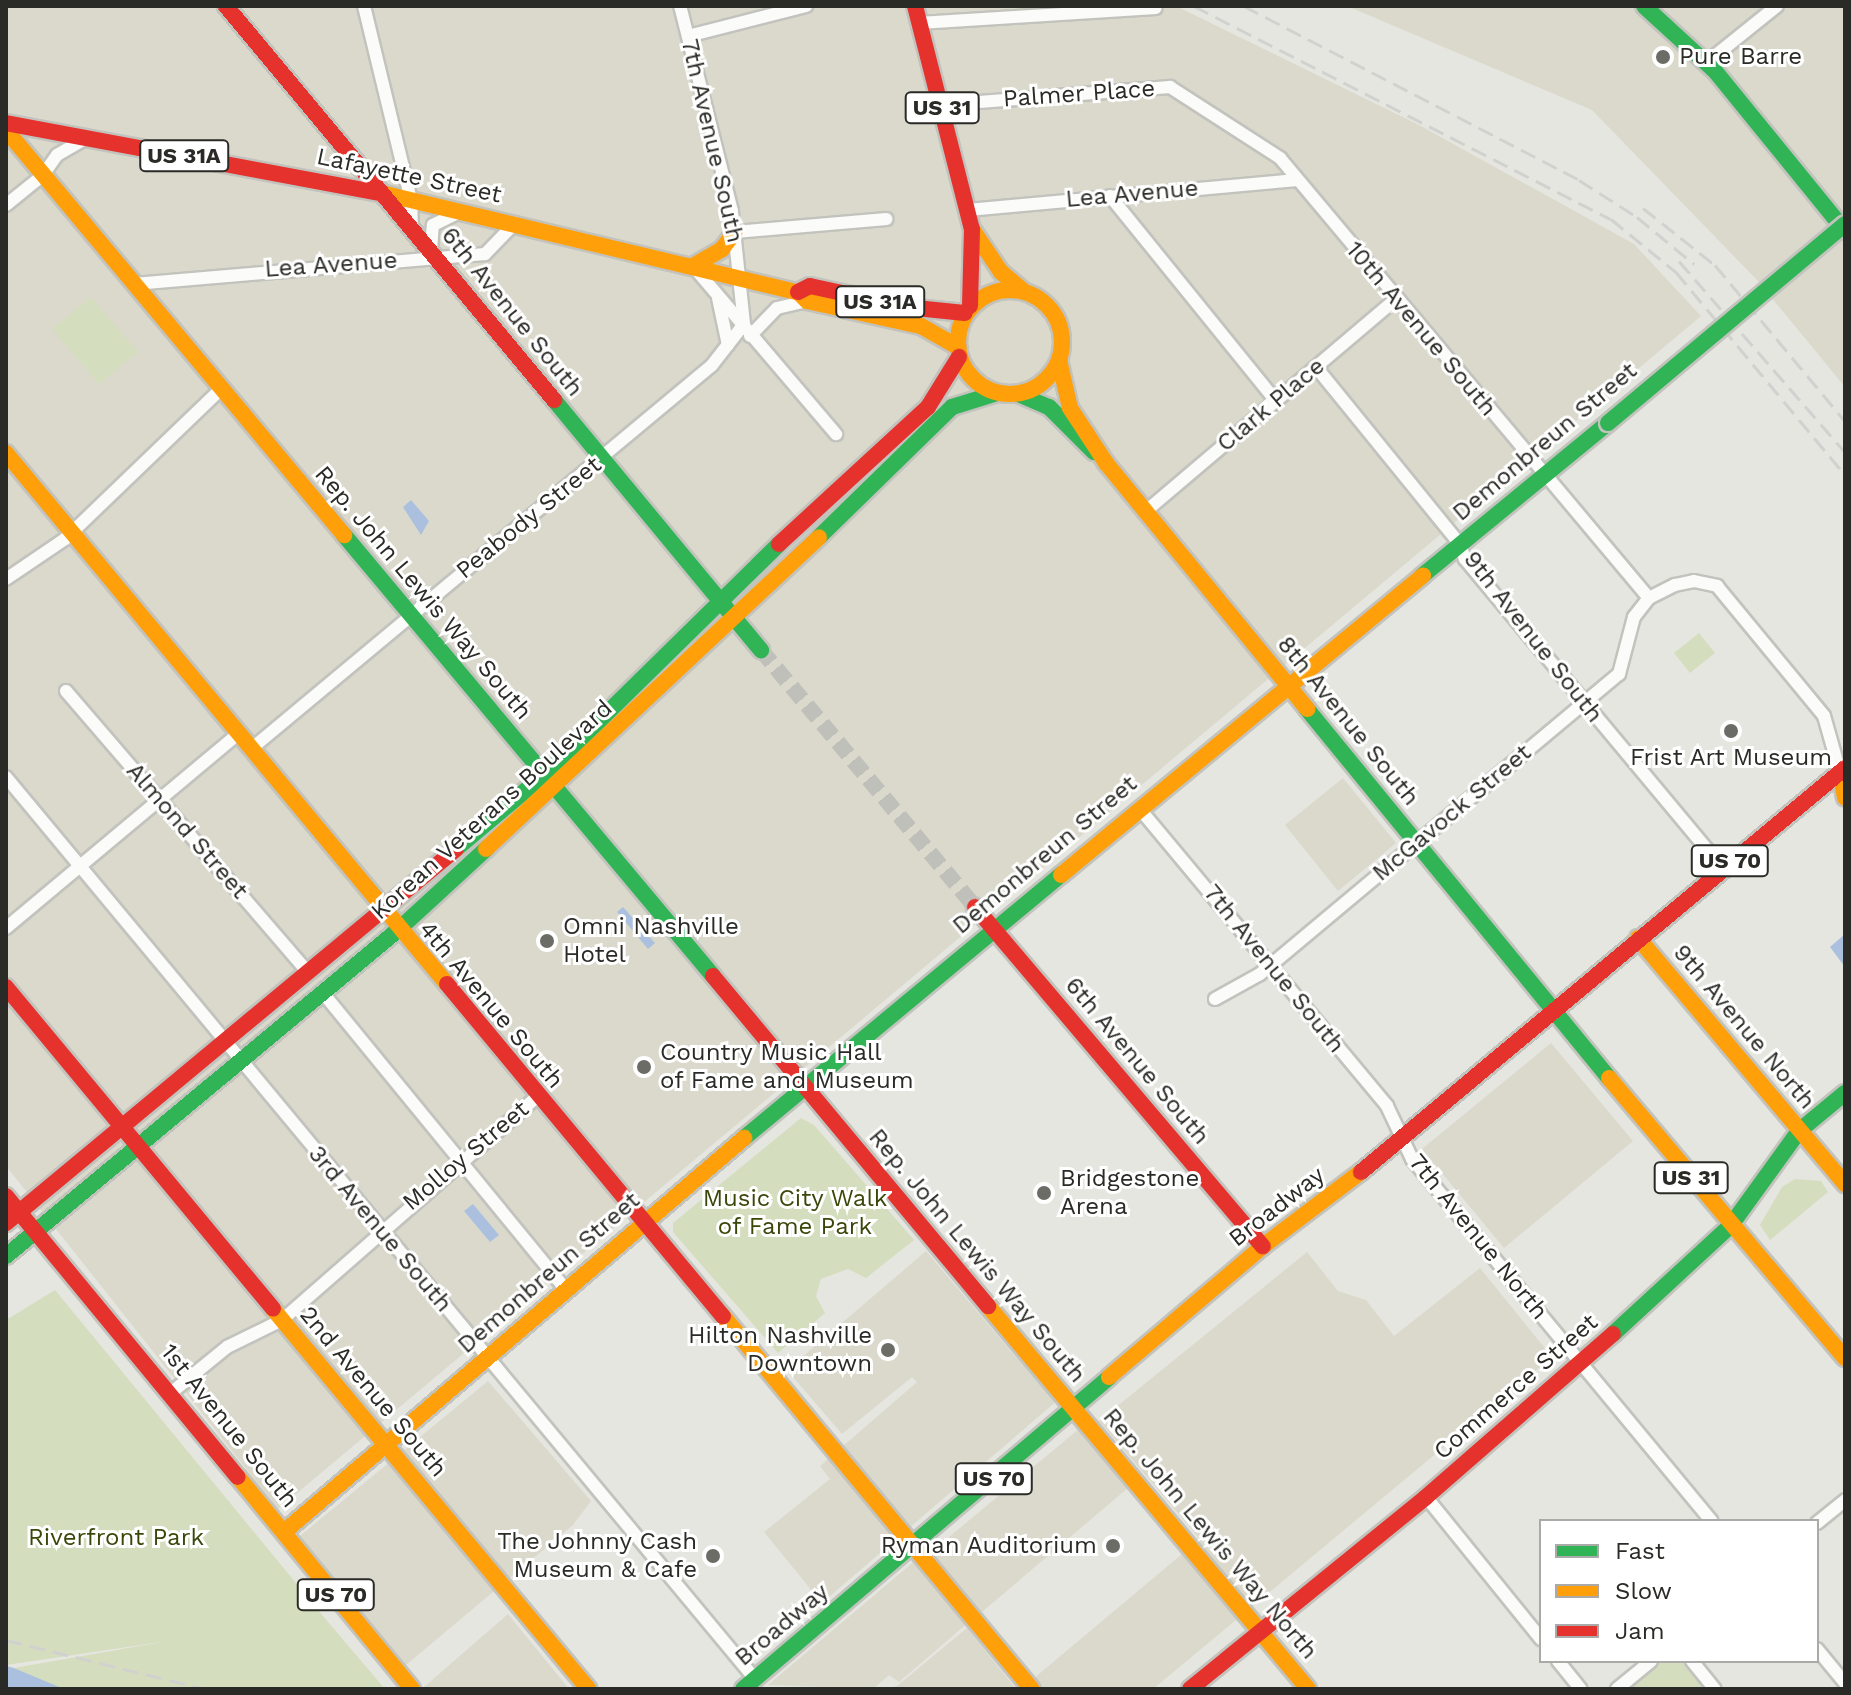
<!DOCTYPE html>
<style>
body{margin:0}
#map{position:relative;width:1851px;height:1695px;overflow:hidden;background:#e6e6e0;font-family:"Work Sans",sans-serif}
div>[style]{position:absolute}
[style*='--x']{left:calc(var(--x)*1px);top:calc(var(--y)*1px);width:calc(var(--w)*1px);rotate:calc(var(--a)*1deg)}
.built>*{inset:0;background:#dbd9cc}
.green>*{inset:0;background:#d4ddbd}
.water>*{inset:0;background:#abc0de}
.secondary-tunnel>*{height:16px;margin-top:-8px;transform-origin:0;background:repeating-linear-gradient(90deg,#c0c0bb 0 16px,transparent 0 24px)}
.roads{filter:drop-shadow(2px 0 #c3c3be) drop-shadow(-2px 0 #c3c3be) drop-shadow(0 2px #c3c3be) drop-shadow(0 -2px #c3c3be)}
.street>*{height:12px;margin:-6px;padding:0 6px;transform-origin:6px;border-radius:6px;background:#fbfbfa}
.fast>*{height:16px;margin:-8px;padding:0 8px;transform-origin:8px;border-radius:8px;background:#30b455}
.slow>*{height:16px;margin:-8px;padding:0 8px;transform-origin:8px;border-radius:8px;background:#ff9f0a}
.slow>.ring{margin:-8px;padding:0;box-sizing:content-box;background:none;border:16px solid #ff9f0a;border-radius:50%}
.jam>*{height:16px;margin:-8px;padding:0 8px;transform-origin:8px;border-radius:8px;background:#e5322d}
.rail>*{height:3px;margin-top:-1.5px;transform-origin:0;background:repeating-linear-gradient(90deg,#d1d1cf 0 16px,transparent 0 24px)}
.bridges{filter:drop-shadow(2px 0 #c3c3be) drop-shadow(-2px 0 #c3c3be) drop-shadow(0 2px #c3c3be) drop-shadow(0 -2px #c3c3be)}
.fast-bridge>*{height:16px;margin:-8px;padding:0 8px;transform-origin:8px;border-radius:8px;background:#30b455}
.dots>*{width:22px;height:22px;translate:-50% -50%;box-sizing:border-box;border:4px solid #fff;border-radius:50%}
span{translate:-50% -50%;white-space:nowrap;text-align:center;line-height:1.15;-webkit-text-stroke:6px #fff;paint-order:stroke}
.shield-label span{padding:2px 6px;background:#fff;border:2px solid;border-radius:6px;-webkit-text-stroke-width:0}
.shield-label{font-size:22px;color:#2a2a26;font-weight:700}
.poi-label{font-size:24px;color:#2a2a26}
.left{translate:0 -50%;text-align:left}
.right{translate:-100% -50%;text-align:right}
.street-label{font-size:24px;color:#2a2a26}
.park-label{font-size:24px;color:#3b4709}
.frame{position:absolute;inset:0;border:8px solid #2a2a26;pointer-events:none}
.legend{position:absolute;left:1539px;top:1519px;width:280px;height:144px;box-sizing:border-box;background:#fff;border:2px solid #aaaaa8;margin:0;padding:10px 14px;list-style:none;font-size:24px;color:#2a2a26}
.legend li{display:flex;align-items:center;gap:16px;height:40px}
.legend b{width:40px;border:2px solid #aaaaa8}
</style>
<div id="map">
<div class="built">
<div style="clip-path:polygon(6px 6px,1176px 6px,1419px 125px,1634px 244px,1701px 316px,278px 1509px,6px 1166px)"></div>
<div style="clip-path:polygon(1347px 6px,1845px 6px,1845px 387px,1757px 280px,1592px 110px)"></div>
<div style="clip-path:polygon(1343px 778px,1396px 843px,1338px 891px,1285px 825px)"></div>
<div style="clip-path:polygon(1551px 1043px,1633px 1141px,1504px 1248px,1422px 1149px)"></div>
<div style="clip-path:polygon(926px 1251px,1014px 1355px,1059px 1399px,822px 1603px,764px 1532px,830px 1479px,820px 1466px,917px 1382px,912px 1377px,842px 1434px,787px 1370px)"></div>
<div style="clip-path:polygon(1307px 1252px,1338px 1291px,1366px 1300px,1394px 1336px,1480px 1268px,1552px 1357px,1153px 1689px,1021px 1689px,1200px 1539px,1099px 1421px)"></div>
<div style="clip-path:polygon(488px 1381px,591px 1501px,573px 1525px,406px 1665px,300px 1536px)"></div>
<div style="clip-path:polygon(1079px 1429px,1129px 1487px,982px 1612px,931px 1552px)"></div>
<div style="clip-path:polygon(917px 1559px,969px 1622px,899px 1682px,889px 1675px,873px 1689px,768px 1685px)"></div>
<div style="clip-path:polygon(508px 1614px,569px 1689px,426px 1689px,424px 1687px)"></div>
<div style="clip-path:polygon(967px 1628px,1016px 1689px,885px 1689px,897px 1686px)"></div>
</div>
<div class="green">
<div style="clip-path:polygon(91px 297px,138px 352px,99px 384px,52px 329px)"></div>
<div style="clip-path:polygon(1699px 633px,1715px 653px,1690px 673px,1674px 653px)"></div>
<div style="clip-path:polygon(801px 1118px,814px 1125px,914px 1240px,866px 1278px,848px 1269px,821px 1279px,816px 1296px,825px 1313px,778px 1353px,673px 1232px,673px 1223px)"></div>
<div style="clip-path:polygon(1795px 1179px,1821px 1181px,1828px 1192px,1770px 1240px,1760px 1225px,1782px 1187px)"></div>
<div style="clip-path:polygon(55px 1290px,323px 1616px,385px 1689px,63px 1689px,14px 1668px,168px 1641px,6px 1665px,6px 1320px)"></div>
<div style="clip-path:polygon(1651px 1661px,1692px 1661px,1712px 1689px,1617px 1689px)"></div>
</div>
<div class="water">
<div style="clip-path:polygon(411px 500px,429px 521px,421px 535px,403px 507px)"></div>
<div style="clip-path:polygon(623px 907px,655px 943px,648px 949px,617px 912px)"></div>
<div style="clip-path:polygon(1845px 934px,1845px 967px,1830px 947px)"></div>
<div style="clip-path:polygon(473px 1204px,499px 1235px,490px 1242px,464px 1211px)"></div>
<div style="clip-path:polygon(6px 1666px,14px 1668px,64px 1689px,6px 1689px)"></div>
</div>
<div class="secondary-tunnel">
<div style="--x:761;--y:650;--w:334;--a:50.2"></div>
</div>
<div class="roads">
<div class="street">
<div style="--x:364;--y:6;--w:200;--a:76.4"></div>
<div style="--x:411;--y:200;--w:29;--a:88"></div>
<div style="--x:919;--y:23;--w:237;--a:-3.6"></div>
<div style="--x:688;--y:36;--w:122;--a:-14.3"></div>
<div style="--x:1706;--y:63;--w:91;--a:-38.8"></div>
<div style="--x:941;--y:105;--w:230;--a:-4.5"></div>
<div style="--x:1170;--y:87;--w:131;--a:32.8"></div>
<div style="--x:1280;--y:158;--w:574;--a:50.02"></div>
<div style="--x:1110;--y:196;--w:264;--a:51"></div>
<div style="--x:6;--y:205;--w:48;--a:-39"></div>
<div style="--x:43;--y:175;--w:24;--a:-55"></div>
<div style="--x:57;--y:155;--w:34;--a:-30"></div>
<div style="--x:968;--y:210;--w:330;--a:-5.2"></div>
<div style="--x:735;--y:232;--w:152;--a:-4.9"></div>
<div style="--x:431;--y:251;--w:26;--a:-86"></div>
<div style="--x:433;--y:225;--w:30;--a:-26"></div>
<div style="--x:693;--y:266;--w:221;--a:49.6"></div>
<div style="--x:134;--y:284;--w:352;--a:-4.9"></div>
<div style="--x:485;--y:254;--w:43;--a:-45.9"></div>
<div style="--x:718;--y:298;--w:48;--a:78"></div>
<div style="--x:750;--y:336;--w:39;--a:-46"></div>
<div style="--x:777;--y:308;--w:31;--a:-13"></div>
<div style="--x:1316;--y:367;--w:228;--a:50.9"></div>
<div style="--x:1460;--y:544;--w:16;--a:72"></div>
<div style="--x:1465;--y:559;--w:402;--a:50.2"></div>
<div style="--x:1146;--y:511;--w:328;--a:-40.3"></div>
<div style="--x:6;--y:579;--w:71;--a:-34.1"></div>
<div style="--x:65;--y:539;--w:216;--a:-43.9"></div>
<div style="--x:66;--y:691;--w:371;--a:49.3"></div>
<div style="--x:251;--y:749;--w:600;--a:-39.79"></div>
<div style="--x:712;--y:365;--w:52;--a:-52"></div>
<div style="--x:744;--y:324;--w:114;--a:-96.1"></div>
<div style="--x:732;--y:211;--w:211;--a:-104.2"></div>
<div style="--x:6;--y:777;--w:1172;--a:50.29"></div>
<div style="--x:1139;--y:808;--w:388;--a:50.2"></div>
<div style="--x:1387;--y:1106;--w:59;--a:64.7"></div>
<div style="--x:1412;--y:1159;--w:470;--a:50.4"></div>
<div style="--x:6;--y:928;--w:302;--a:-39.9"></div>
<div style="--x:323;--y:993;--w:384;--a:50.7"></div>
<div style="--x:1215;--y:999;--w:51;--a:-29.1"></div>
<div style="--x:1260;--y:974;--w:468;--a:-39.9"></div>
<div style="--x:1619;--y:674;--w:59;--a:-75.3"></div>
<div style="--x:1634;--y:617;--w:24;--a:-52"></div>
<div style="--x:1649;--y:598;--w:29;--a:-27"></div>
<div style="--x:1675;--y:585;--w:19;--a:-12"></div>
<div style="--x:1694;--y:581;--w:24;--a:12"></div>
<div style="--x:1717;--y:586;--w:168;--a:50.5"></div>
<div style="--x:1824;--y:716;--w:58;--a:74.1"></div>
<div style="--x:172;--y:1392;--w:71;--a:-39.3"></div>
<div style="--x:227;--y:1347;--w:61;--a:-26.1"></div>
<div style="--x:282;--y:1320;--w:339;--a:-41.2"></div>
<div style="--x:1426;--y:1497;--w:183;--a:51"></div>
<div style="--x:1817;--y:1523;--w:36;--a:-39"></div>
<div style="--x:1817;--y:1649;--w:44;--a:50.5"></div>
<div style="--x:1558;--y:1661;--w:36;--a:51"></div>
<div style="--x:1692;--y:1661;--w:36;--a:51"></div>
<div style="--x:1617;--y:1689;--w:44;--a:-39.5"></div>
</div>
<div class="fast">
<div style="--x:1644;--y:6;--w:96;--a:42.5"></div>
<div style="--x:1715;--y:71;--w:206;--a:50.9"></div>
<div style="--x:1018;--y:394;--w:34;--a:23"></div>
<div style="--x:1049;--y:407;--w:64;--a:45"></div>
<div style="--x:554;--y:400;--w:325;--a:50.4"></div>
<div style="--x:344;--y:535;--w:575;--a:50.08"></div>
<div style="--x:819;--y:537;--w:186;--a:-44.3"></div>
<div style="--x:952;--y:407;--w:47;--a:-17.3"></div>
<div style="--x:1423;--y:575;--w:239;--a:-39.4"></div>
<div style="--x:1307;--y:709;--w:477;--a:50.7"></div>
<div style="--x:456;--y:849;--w:115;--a:-40.1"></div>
<div style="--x:544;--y:775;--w:330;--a:-44.5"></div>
<div style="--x:744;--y:1138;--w:412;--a:-39.7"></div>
<div style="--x:6;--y:1256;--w:510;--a:-39.75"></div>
<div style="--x:398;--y:930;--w:120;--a:-42.6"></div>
<div style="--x:1613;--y:1334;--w:161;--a:-42.7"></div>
<div style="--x:1731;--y:1225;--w:116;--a:-54.1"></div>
<div style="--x:1799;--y:1131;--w:60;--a:-39.6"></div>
<div style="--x:743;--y:1689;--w:481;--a:-40.4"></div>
</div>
<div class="slow">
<div style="--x:6;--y:130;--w:528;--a:50.15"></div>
<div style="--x:381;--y:193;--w:429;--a:13.4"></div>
<div style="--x:798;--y:292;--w:13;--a:45"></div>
<div style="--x:807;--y:301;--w:117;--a:12.4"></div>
<div style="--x:921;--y:326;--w:43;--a:29.6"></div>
<div style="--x:972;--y:229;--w:52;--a:56"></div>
<div style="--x:1001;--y:272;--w:30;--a:40"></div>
<div style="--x:693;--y:266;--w:34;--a:-30"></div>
<div style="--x:722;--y:249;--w:21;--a:-53"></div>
<div class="ring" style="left:958px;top:290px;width:88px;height:88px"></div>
<div style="--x:1059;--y:360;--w:49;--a:77.1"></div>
<div style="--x:1070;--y:408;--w:66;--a:56.8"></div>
<div style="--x:1106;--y:463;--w:318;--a:50.7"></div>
<div style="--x:6;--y:453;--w:690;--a:50.29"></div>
<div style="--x:1840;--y:772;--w:26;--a:79"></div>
<div style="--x:486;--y:849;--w:456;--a:-43.1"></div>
<div style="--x:1061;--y:875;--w:470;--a:-39.6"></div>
<div style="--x:1638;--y:938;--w:322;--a:49.9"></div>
<div style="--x:1609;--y:1078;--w:366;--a:49.9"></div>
<div style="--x:988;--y:1306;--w:499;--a:50.1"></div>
<div style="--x:273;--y:1309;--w:494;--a:50.3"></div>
<div style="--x:723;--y:1316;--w:484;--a:50.4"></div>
<div style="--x:1109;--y:1377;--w:202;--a:-40.4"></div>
<div style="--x:1263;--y:1246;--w:123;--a:-37.1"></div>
<div style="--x:238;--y:1477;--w:274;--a:50.6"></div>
<div style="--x:284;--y:1532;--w:606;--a:-40.58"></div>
</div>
<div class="jam">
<div style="--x:226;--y:6;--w:513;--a:50.22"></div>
<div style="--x:915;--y:6;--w:230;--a:75.7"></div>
<div style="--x:972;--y:229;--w:77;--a:91.5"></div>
<div style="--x:6;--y:123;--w:381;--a:10.6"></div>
<div style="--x:798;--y:292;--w:13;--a:-27"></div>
<div style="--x:810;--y:286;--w:98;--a:12.3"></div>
<div style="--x:906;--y:307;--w:59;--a:5.8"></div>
<div style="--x:779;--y:544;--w:202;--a:-42.6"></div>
<div style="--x:928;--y:407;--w:59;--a:-58.2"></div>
<div style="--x:975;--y:907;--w:445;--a:49.7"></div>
<div style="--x:713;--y:976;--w:430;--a:50.2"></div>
<div style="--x:447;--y:984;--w:432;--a:50.3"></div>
<div style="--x:6;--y:987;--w:418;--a:50.3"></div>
<div style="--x:1361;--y:1172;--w:630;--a:-39.85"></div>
<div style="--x:6;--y:1196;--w:364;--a:50.5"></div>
<div style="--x:6;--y:1223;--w:585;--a:-39.73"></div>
<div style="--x:1190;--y:1689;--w:304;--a:-39.1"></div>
<div style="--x:1426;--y:1497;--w:248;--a:-41.1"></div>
</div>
</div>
<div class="rail">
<div style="--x:1194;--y:6;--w:468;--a:27.1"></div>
<div style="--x:1611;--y:219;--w:84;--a:39.2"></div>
<div style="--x:1676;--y:272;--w:264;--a:50.2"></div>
<div style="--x:1244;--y:6;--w:377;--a:27.4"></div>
<div style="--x:1579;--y:180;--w:69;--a:32.5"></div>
<div style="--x:1637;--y:217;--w:74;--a:39.5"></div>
<div style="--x:1643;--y:208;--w:92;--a:38.4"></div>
<div style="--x:1715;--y:265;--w:203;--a:50.2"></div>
<div style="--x:1679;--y:261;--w:253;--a:49"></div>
<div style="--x:6;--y:1640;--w:205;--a:13.8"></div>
</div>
<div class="bridges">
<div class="fast-bridge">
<div style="--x:1608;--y:423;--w:309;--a:-40"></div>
</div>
</div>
<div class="dots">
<div style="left:1663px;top:57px;background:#6c6c67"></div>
<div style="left:1731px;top:731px;background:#6c6c67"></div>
<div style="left:547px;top:941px;background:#6c6c67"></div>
<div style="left:644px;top:1067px;background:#6c6c67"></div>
<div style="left:1044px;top:1193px;background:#6c6c67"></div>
<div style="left:888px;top:1350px;background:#6c6c67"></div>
<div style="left:1113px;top:1546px;background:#6c6c67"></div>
<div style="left:713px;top:1556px;background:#6c6c67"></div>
</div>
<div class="shield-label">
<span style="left:942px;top:108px">US 31</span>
<span style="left:184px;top:156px">US 31A</span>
<span style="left:880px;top:302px">US 31A</span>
<span style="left:1730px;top:861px">US 70</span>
<span style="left:1691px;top:1178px">US 31</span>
<span style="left:994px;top:1479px">US 70</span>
<span style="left:336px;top:1595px">US 70</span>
</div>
<div class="poi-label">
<span class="left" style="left:1679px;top:57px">Pure Barre</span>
<span style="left:1731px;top:758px">Frist Art Museum</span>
<span class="left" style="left:563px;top:941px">Omni Nashville<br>Hotel</span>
<span class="left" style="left:660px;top:1067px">Country Music Hall<br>of Fame and Museum</span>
<span class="left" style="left:1060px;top:1193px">Bridgestone<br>Arena</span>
<span class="right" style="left:872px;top:1350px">Hilton Nashville<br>Downtown</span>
<span class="right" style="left:697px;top:1556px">The Johnny Cash<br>Museum &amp; Cafe</span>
<span class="right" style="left:1097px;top:1546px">Ryman Auditorium</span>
</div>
<div class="street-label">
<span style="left:1079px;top:94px;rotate:-4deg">Palmer Place</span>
<span style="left:712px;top:141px;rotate:77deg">7th Avenue South</span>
<span style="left:409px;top:176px;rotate:12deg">Lafayette Street</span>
<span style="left:1132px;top:194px;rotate:-5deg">Lea Avenue</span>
<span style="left:331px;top:265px;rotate:-4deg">Lea Avenue</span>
<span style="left:512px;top:312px;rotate:51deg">6th Avenue South</span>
<span style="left:1421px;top:329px;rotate:50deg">10th Avenue South</span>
<span style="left:1271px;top:405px;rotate:-40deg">Clark Place</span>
<span style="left:1545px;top:442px;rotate:-40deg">Demonbreun Street</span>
<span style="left:529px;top:518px;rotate:-39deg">Peabody Street</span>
<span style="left:423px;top:593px;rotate:50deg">Rep. John Lewis Way South</span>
<span style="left:1533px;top:637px;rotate:52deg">9th Avenue South</span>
<span style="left:1348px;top:721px;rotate:51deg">8th Avenue South</span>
<span style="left:492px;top:810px;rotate:-42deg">Korean Veterans Boulevard</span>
<span style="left:1452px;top:813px;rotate:-40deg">McGavock Street</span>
<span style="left:187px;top:831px;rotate:49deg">Almond Street</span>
<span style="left:1045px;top:855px;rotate:-40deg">Demonbreun Street</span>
<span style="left:1274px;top:969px;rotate:51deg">7th Avenue South</span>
<span style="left:491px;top:1005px;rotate:50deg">4th Avenue South</span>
<span style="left:1744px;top:1027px;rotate:50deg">9th Avenue North</span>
<span style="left:1137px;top:1061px;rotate:50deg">6th Avenue South</span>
<span style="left:466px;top:1156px;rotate:-40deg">Molloy Street</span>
<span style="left:1277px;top:1207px;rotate:-38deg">Broadway</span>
<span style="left:380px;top:1229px;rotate:50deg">3rd Avenue South</span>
<span style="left:1478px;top:1237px;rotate:51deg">7th Avenue North</span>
<span style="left:977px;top:1256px;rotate:50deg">Rep. John Lewis Way South</span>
<span style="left:549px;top:1273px;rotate:-41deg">Demonbreun Street</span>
<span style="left:1516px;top:1387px;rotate:-41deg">Commerce Street</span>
<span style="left:373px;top:1392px;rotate:50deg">2nd Avenue South</span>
<span style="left:229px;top:1426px;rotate:51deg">1st Avenue South</span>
<span style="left:1210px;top:1534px;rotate:50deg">Rep. John Lewis Way North</span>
<span style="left:782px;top:1625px;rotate:-40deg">Broadway</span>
</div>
<div class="park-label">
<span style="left:795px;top:1213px">Music City Walk<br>of Fame Park</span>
<span style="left:116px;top:1538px">Riverfront Park</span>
</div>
<div class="frame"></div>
<ul class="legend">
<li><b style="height:10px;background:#30b455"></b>Fast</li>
<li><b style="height:10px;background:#ff9f0a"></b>Slow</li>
<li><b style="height:10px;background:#e5322d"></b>Jam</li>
</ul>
</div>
